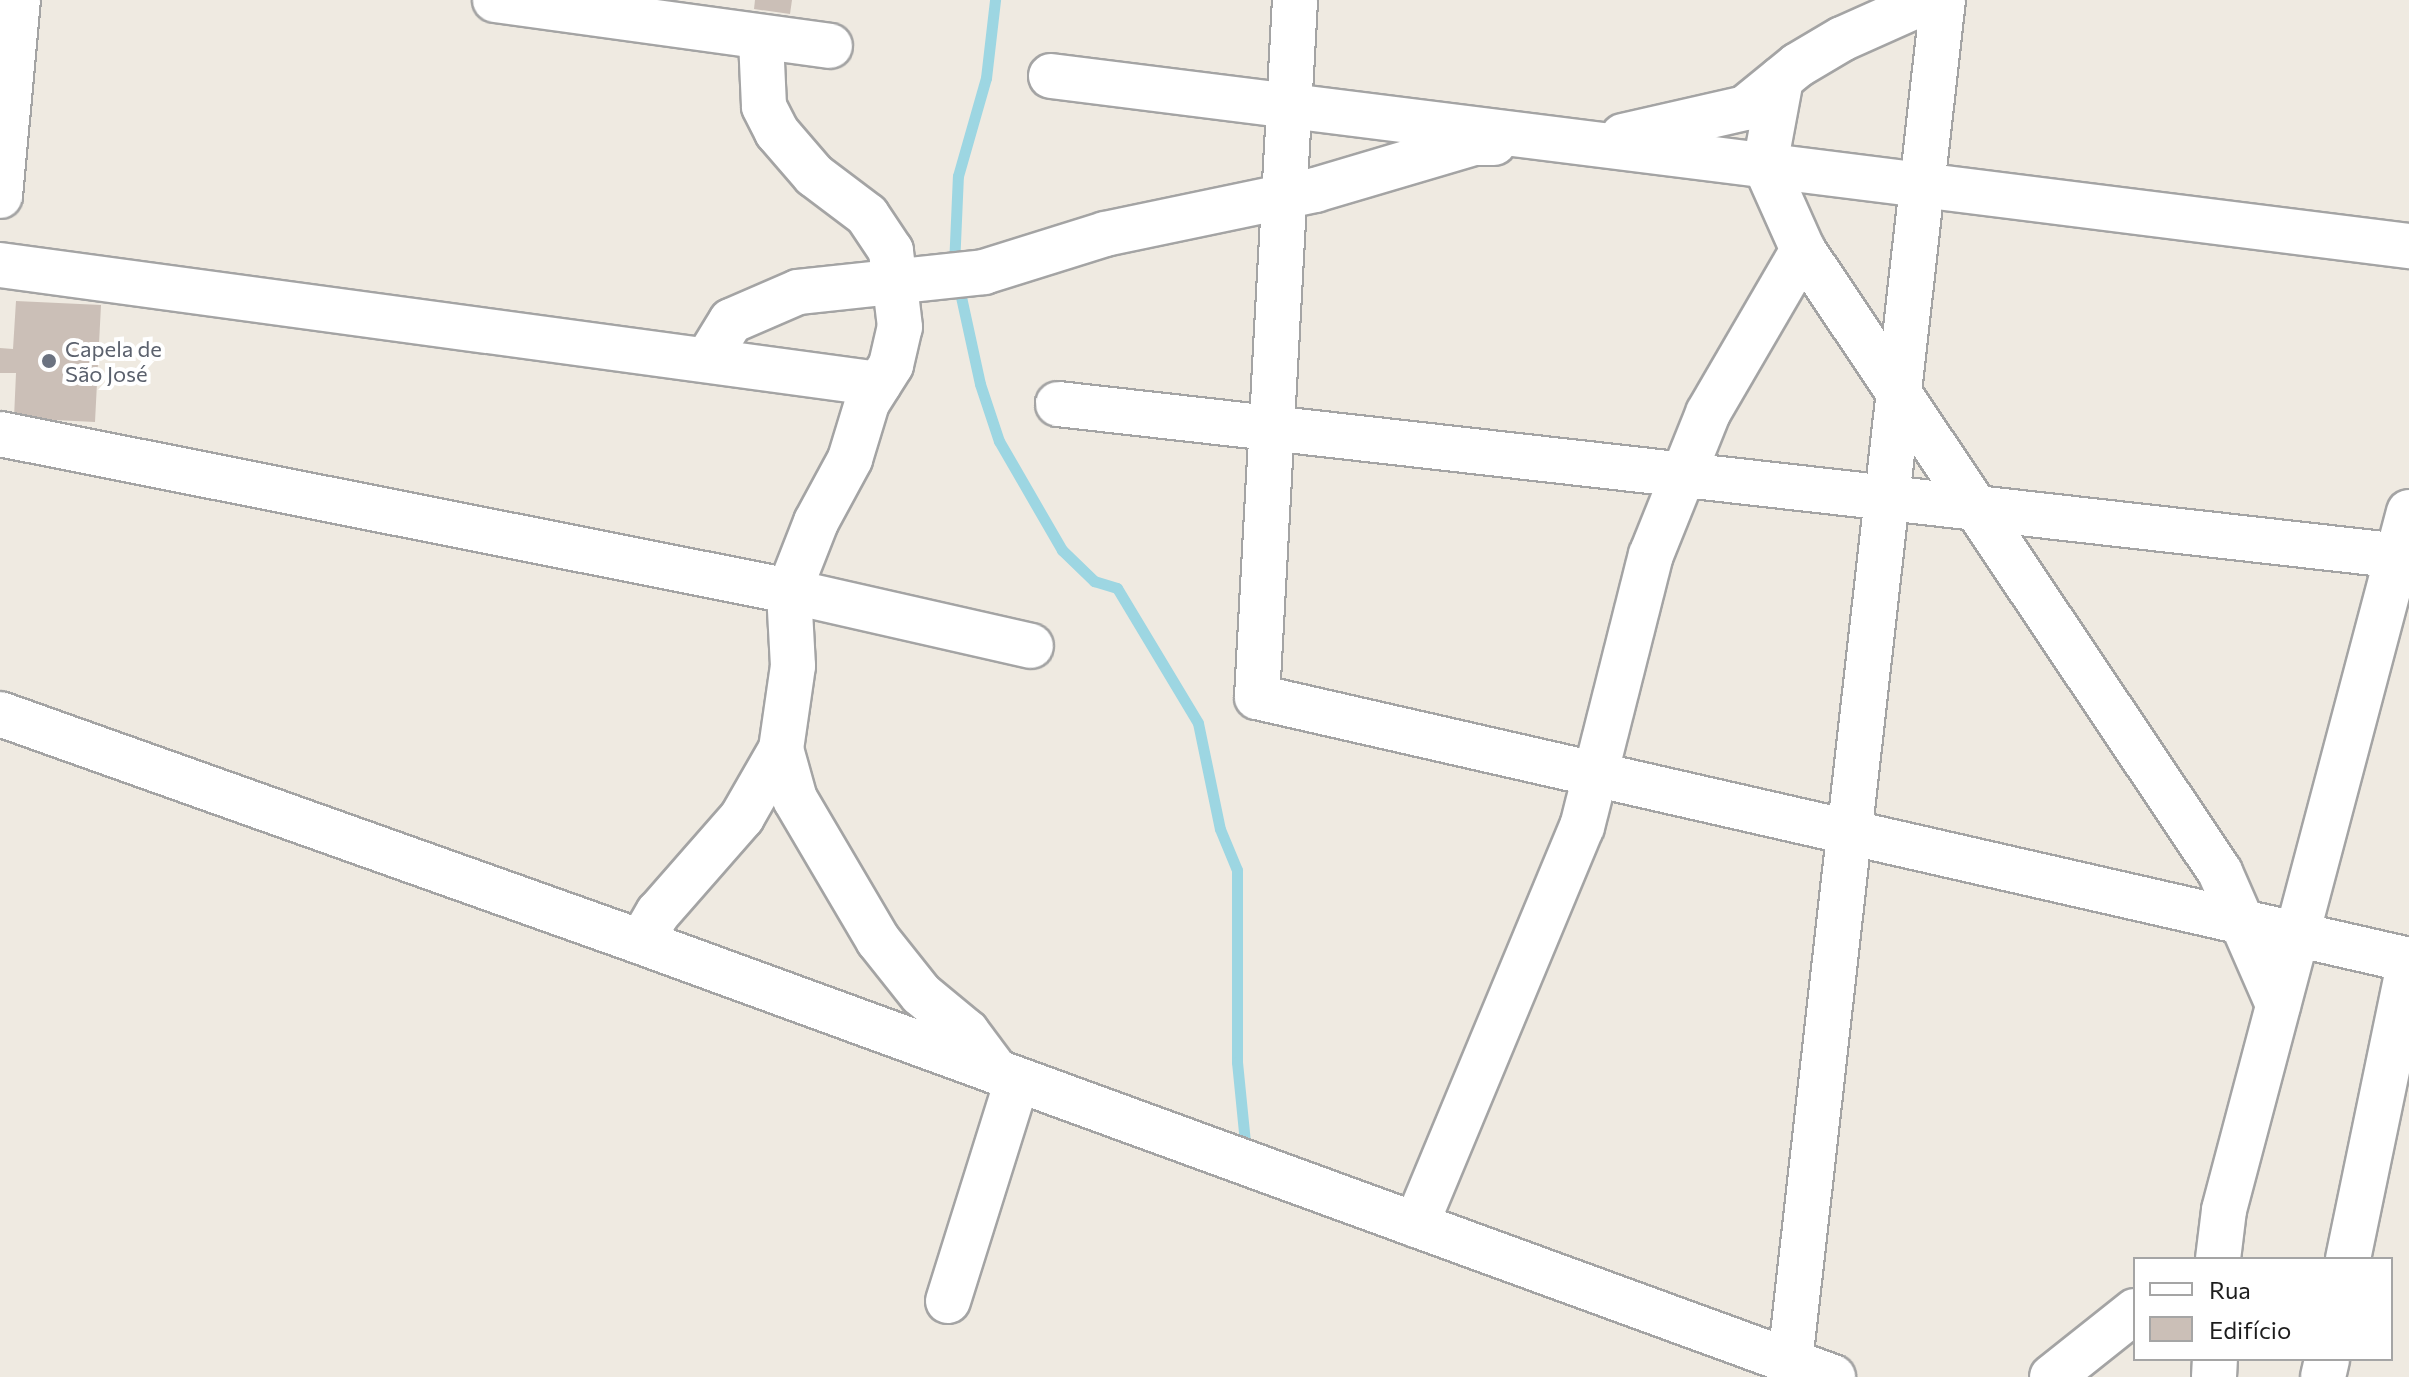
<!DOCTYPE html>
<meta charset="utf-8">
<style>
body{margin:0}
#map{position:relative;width:2409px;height:1377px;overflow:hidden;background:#efeae1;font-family:Commissioner,sans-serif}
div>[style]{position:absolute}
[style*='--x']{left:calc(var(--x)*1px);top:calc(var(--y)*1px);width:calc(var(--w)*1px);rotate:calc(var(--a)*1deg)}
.stream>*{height:11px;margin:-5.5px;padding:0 5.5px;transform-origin:5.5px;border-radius:5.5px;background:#9dd6e2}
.building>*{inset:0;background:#cbbfb7}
.roads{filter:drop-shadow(2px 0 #a4a4a4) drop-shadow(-2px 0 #a4a4a4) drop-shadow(0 2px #a4a4a4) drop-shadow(0 -2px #a4a4a4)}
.minor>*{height:44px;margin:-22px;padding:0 22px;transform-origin:22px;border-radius:22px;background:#fff}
.tertiary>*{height:44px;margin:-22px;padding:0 22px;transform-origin:22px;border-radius:22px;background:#fff}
.dots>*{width:22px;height:22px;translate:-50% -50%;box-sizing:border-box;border:4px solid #fff;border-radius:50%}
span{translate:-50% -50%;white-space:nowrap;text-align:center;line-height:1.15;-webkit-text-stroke:8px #fff;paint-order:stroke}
.worship-label{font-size:22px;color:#5b616d}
.left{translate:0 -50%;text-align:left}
.legend{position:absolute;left:2133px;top:1257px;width:260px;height:104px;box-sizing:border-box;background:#fff;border:2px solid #a5a5a5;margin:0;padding:10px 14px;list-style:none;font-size:24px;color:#1d1d1d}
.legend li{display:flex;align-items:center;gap:16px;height:40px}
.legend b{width:40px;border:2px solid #a5a5a5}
</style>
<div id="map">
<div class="stream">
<div style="--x:954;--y:266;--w:90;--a:-87.5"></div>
<div style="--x:958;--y:176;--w:102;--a:-74.1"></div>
<div style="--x:986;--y:78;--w:79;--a:-83.4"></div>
<div style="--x:958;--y:283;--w:103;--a:77.7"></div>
<div style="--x:980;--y:384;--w:60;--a:71.6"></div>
<div style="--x:999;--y:441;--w:126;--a:60"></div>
<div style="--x:1062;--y:550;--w:45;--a:44.1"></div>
<div style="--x:1094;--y:581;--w:24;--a:17"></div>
<div style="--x:1117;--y:588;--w:157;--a:59"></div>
<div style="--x:1198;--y:723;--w:108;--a:78.3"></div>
<div style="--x:1220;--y:829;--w:44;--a:67.5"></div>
<div style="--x:1237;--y:870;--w:192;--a:90"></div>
<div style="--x:1237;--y:1062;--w:90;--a:84.3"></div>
</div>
<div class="building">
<div style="clip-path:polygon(755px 0,792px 0,790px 14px,754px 9px)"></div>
<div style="clip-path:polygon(16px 301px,101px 305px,95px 422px,14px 418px,16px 373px,0 373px,0 348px,13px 349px)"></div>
</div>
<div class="roads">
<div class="minor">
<div style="--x:495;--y:0;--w:338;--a:7.8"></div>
<div style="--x:1295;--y:0;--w:698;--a:93.12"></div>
<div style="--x:1257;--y:697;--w:1182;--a:12.86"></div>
<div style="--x:1051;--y:76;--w:1369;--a:7.14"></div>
<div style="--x:1781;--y:79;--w:87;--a:100.5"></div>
<div style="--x:1765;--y:165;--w:93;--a:65.9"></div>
<div style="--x:1803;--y:250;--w:749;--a:56.16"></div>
<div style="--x:2220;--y:872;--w:145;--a:66.4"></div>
<div style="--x:1623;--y:136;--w:125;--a:-12.9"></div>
<div style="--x:1745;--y:108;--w:68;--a:-39.1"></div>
<div style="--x:1798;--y:65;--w:51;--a:-30.6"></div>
<div style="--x:1842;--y:39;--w:95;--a:-24.1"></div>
<div style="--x:0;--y:265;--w:887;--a:7.71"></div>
<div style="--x:707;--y:360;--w:46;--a:-58.4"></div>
<div style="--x:731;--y:321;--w:73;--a:-23.4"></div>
<div style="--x:798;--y:292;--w:187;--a:-6.1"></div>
<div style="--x:984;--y:272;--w:127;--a:-17.4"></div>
<div style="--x:1105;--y:234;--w:215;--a:-11.8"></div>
<div style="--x:1315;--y:190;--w:166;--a:-16.5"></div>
<div style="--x:1474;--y:143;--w:20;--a:0"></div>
<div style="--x:1058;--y:404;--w:1360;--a:6.46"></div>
<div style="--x:0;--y:434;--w:804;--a:11.25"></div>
<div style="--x:789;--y:591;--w:248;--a:12.8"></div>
<div style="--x:781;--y:749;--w:52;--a:74.4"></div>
<div style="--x:795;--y:799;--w:164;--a:59.5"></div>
<div style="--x:878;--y:940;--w:69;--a:51.5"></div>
<div style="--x:921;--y:994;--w:60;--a:39.6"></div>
<div style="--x:967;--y:1032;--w:49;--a:53.4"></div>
<div style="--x:641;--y:942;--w:34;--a:-60"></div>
<div style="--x:658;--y:913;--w:128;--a:-48.8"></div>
<div style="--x:742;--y:817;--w:78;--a:-60.2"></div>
<div style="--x:781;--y:749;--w:84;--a:-81.8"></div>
<div style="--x:793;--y:666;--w:75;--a:-93.1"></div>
<div style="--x:789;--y:591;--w:74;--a:-68.6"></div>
<div style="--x:816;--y:522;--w:72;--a:-61.6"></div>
<div style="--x:850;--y:459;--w:59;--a:-73.1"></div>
<div style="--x:867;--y:403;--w:45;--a:-57.7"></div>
<div style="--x:891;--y:365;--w:39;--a:-77"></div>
<div style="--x:900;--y:327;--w:77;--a:-96.8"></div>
<div style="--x:891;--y:251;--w:43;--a:-123.7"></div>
<div style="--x:867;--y:215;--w:66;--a:-143"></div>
<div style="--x:814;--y:175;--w:57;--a:-130.7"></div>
<div style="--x:777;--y:132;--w:29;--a:-117"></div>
<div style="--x:764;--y:106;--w:67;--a:-92.6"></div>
<div style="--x:1416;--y:1225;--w:431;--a:-67.4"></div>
<div style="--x:1582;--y:827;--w:281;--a:-75.8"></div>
<div style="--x:1651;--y:555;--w:153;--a:-68.1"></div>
<div style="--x:1708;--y:413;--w:189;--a:-59.8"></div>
<div style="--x:2218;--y:1259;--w:49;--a:-83"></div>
<div style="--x:2224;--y:1210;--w:722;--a:-75.16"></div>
<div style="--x:2348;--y:1259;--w:300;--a:-78.3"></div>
<div style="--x:948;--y:1301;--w:231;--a:-72.6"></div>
<div style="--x:1790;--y:1361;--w:1370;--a:-83.59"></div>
<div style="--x:2052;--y:1377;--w:106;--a:-38.5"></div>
<div style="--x:2214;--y:1377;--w:18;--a:-87"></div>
<div style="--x:2323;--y:1377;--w:18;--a:-77"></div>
</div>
<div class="tertiary">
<div style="--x:0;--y:196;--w:197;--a:-84.8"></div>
<div style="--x:0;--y:714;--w:680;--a:19.58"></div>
<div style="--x:641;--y:942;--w:1269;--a:20.05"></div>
</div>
</div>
<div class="dots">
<div style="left:49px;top:361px;background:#6b7280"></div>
</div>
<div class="worship-label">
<span class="left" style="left:65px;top:361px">Capela de<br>São José</span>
</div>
<ul class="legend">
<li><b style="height:10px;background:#fff"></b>Rua</li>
<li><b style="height:22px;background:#cbbfb7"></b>Edifício</li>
</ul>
</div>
